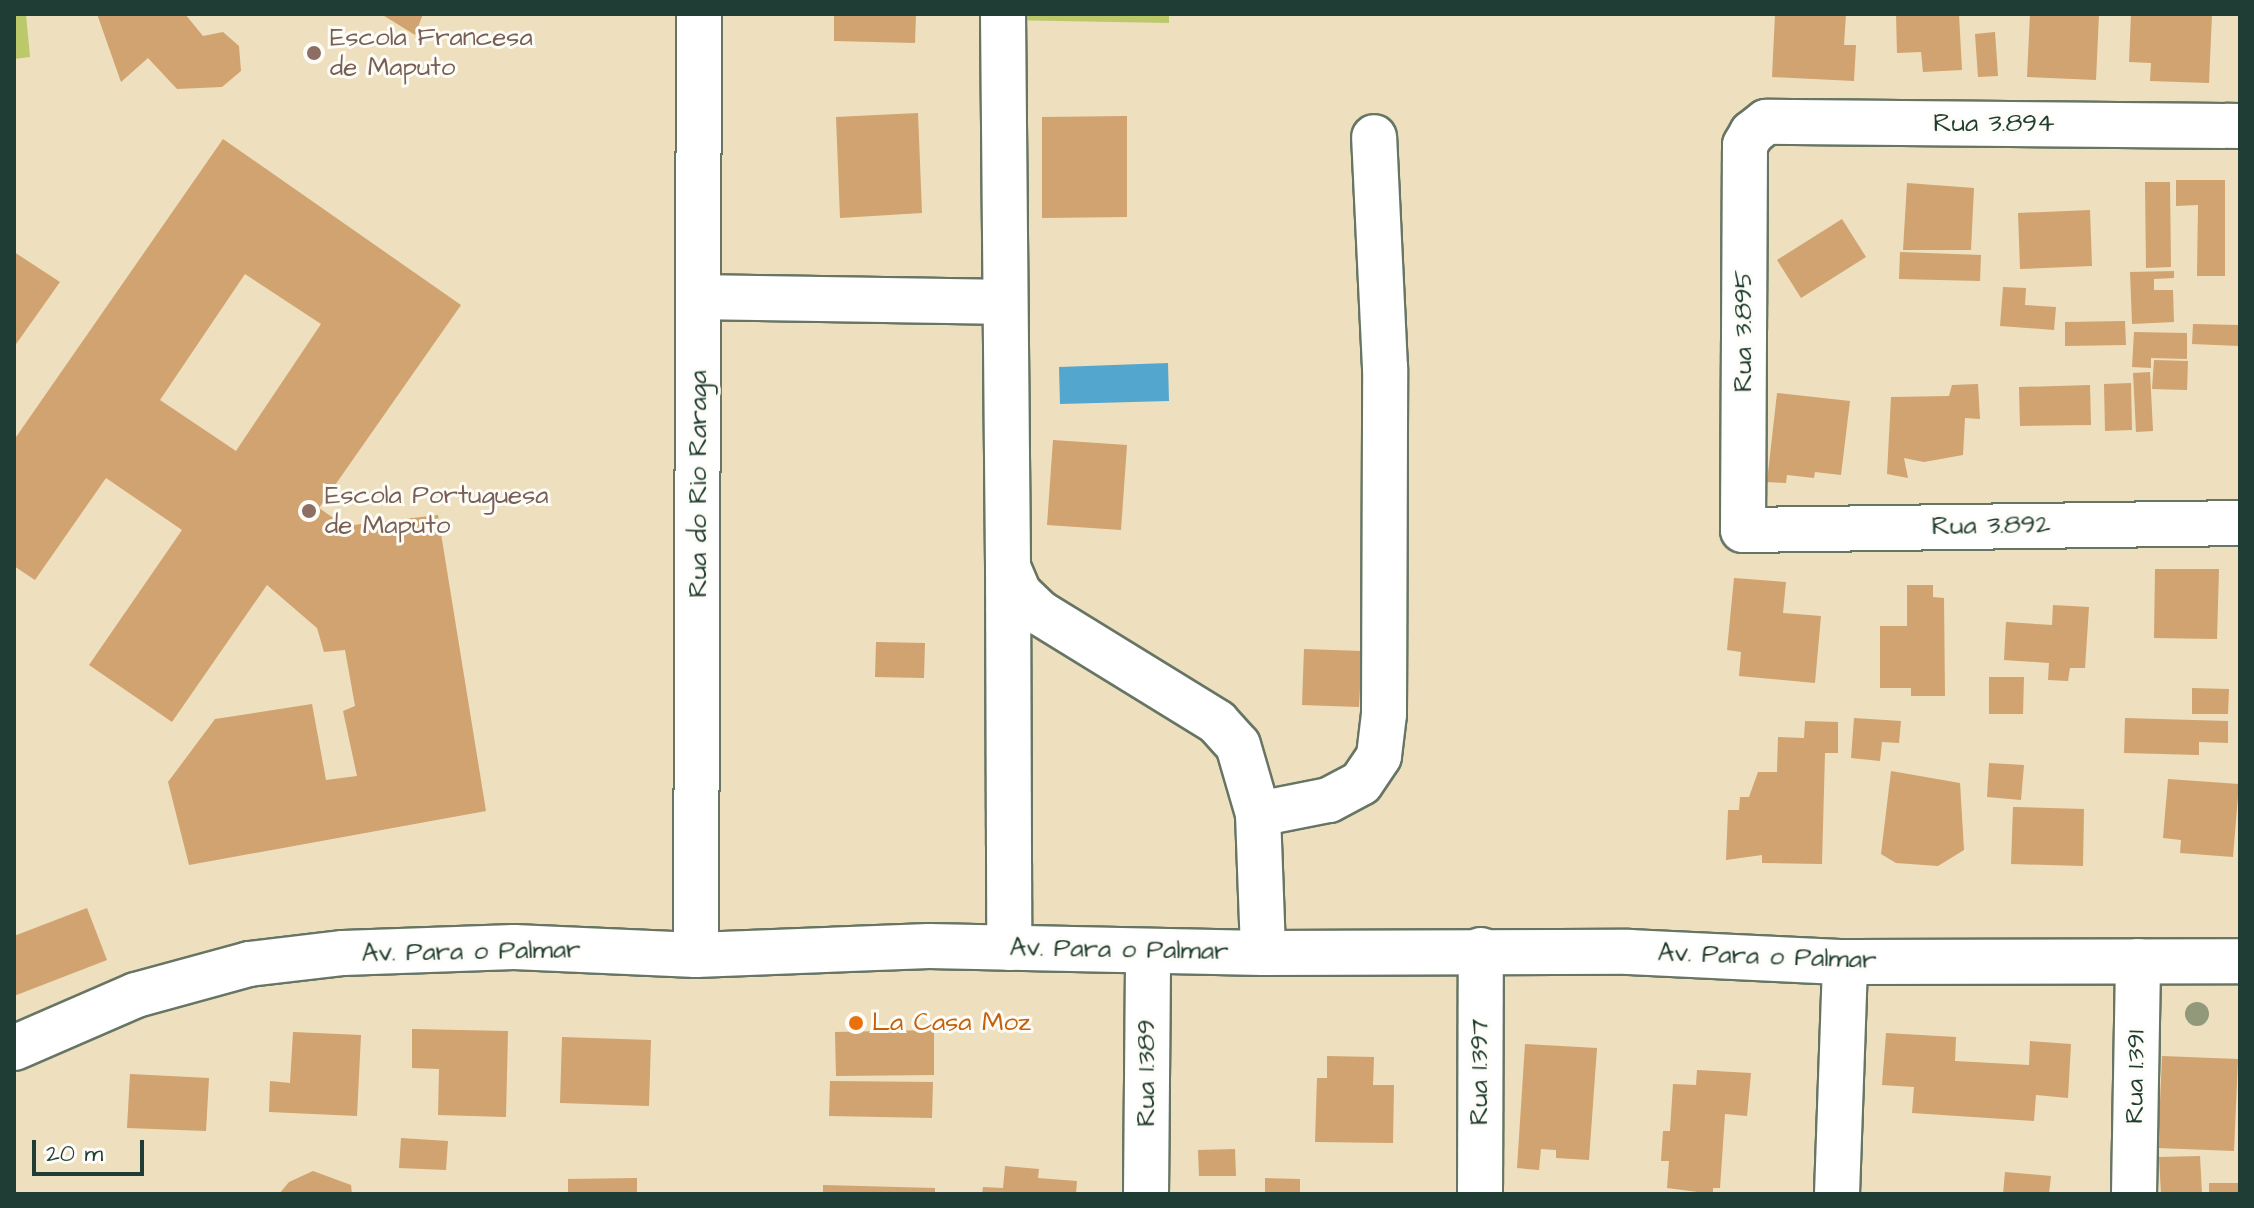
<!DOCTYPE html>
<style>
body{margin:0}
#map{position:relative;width:2254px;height:1208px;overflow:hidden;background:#eedfbe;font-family:"Architects Daughter",sans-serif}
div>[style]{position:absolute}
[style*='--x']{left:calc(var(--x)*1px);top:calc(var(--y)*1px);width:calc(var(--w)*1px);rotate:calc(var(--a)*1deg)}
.green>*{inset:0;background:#bcc96b}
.water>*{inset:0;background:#53a7cf}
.building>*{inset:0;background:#d0a370}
.roads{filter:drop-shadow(2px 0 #677664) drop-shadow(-2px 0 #677664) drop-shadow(0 2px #677664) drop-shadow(0 -2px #677664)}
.minor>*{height:44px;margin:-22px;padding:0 22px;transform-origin:22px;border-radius:22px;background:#fff}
.major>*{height:44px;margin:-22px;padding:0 22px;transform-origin:22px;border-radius:22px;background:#fff}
.trees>*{width:24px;height:24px;margin:-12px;border-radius:50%;background:#92997a}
.dots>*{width:22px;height:22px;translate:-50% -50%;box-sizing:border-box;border:4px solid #fdfcf7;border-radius:50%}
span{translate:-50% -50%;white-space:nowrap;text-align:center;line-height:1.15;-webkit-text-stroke:6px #fdfcf7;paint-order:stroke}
.education-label{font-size:26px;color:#785e54}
.left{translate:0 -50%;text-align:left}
.street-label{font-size:26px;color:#1f3d34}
.food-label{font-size:26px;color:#c56008}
.frame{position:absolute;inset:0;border:16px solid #1f3d34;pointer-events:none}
.scale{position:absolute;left:32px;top:1140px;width:112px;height:36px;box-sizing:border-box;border:4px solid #1f3d34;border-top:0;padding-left:10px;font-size:24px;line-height:28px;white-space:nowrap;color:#1f3d34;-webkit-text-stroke:6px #fdfcf7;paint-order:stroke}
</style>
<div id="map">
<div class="green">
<div style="clip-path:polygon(14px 14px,26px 14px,30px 57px,14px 59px)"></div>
<div style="clip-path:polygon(1009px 14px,1169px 14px,1169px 23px,1009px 20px)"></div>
</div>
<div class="water">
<div style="clip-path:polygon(1168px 363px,1169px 401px,1060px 404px,1059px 367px)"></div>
</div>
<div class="building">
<div style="clip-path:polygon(97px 14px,185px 14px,203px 36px,223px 32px,239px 46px,241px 71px,222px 87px,177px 89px,148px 58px,121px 82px)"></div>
<div style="clip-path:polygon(381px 14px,423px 14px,415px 35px)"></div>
<div style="clip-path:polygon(834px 14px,916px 14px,915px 43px,834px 41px)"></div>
<div style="clip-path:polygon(1775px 14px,1846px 14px,1844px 45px,1856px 45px,1854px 81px,1772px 77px)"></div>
<div style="clip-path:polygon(1896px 14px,1959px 14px,1962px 70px,1923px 72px,1921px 52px,1897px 53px)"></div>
<div style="clip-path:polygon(2030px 14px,2099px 14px,2096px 80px,2027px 77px)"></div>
<div style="clip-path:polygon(2131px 14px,2212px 14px,2209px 83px,2150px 81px,2151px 63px,2129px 62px)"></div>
<div style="clip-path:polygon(1995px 32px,1998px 76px,1978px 77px,1975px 34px)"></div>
<div style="clip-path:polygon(918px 113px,922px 213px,840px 218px,836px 117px)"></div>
<div style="clip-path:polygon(1127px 116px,1127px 217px,1042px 218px,1042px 117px)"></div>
<div style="clip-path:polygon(evenodd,223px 139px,461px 305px,319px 508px,345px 526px,438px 515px,486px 811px,189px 865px,168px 782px,215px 719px,312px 704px,326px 780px,357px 776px,343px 711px,355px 706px,345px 650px,324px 652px,317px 628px,267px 585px,172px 722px,89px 665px,182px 530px,106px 478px,35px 580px,14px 566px,14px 440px,223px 139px,245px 274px,321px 324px,236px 451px,160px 400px,245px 274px)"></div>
<div style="clip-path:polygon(2176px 180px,2225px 180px,2225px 276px,2197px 276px,2198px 205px,2176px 206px)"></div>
<div style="clip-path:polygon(2145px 182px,2170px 182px,2171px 267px,2146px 268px)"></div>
<div style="clip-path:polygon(1907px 183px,1974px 188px,1971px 250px,1903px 250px)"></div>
<div style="clip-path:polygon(2090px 210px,2092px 266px,2020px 269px,2018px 213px)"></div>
<div style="clip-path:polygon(1842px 219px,1866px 257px,1801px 298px,1777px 260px)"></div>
<div style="clip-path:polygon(14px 252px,60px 282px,14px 347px)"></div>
<div style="clip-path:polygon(1900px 252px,1981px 255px,1980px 281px,1899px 279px)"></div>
<div style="clip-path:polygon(2174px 271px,2174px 278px,2154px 279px,2154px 290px,2173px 290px,2174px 322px,2132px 324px,2130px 272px)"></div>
<div style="clip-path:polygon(2003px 287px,2026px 288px,2025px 305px,2056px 307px,2054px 330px,2000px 326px)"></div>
<div style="clip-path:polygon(2125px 321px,2126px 345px,2065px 346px,2065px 322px)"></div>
<div style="clip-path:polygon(2193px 324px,2240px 325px,2240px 346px,2192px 344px)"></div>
<div style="clip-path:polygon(2134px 332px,2187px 333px,2187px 359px,2151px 358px,2151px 368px,2132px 367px)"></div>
<div style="clip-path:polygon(2154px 360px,2188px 361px,2187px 390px,2152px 389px)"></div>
<div style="clip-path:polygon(2150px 372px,2153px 431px,2136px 432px,2133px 373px)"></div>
<div style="clip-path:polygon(2131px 383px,2132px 430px,2105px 431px,2104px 384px)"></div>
<div style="clip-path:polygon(1978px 384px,1980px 419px,1965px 418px,1963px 455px,1924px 462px,1904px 458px,1908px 478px,1887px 474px,1891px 397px,1949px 396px,1952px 385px)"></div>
<div style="clip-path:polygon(2090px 385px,2091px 425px,2020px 426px,2019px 387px)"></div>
<div style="clip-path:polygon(1777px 393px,1850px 401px,1841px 475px,1815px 472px,1814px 478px,1787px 475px,1786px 483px,1767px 482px)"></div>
<div style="clip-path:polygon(1053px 440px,1127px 445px,1121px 530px,1047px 525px)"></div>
<div style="clip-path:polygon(2155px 569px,2219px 569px,2217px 639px,2154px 638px)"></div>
<div style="clip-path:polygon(1734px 578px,1786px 582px,1783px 613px,1821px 616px,1815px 683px,1739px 676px,1741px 652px,1727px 650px)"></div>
<div style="clip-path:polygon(1907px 585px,1933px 585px,1933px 597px,1944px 598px,1945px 696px,1911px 696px,1911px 688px,1880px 688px,1880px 626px,1907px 626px)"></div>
<div style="clip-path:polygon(2053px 605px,2089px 607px,2085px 668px,2070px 668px,2068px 681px,2048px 680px,2049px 663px,2004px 660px,2006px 622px,2052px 625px)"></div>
<div style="clip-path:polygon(876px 642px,925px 643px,924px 678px,875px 677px)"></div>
<div style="clip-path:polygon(1304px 649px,1362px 651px,1359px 707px,1302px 705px)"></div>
<div style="clip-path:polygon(1989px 677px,2024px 677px,2023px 714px,1989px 714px)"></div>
<div style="clip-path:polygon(2192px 688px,2229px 689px,2228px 714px,2192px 714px)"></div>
<div style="clip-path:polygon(1854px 718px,1901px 721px,1899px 743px,1882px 742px,1880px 761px,1851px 758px)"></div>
<div style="clip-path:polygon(2125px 718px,2228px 721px,2228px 743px,2199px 742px,2199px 755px,2124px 753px)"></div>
<div style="clip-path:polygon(1805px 721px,1838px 722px,1838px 753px,1825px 753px,1822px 864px,1762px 863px,1762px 855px,1726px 860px,1728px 810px,1739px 810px,1740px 797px,1749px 797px,1758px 772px,1777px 772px,1778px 737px,1804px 738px)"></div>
<div style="clip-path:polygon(1989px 763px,2024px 765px,2021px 800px,1987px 797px)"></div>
<div style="clip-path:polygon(1891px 771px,1960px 783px,1964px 850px,1938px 866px,1896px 863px,1881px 854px)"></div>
<div style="clip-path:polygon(2168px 779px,2239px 784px,2233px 857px,2180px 853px,2181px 840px,2163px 838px)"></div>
<div style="clip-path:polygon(2013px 807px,2084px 809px,2083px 866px,2011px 864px)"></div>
<div style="clip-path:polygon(87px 908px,107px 960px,14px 996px,14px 936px)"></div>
<div style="clip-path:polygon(412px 1029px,508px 1031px,506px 1117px,438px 1115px,439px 1069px,412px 1068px)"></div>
<div style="clip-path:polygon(934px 1030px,934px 1075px,836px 1076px,835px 1032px)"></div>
<div style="clip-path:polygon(293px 1032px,361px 1035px,357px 1116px,269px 1112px,270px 1081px,290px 1083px)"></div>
<div style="clip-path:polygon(1886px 1033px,1956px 1037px,1955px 1061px,2029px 1065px,2030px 1041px,2071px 1044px,2068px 1098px,2036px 1095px,2034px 1121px,1912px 1113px,1914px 1087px,1882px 1085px)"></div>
<div style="clip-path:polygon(562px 1037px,651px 1040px,649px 1106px,560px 1103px)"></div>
<div style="clip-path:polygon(1525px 1044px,1597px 1048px,1589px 1160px,1556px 1158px,1556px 1150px,1541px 1149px,1539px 1170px,1517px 1168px)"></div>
<div style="clip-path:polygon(1327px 1056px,1374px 1057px,1373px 1085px,1394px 1085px,1393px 1143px,1315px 1142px,1317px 1078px,1327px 1078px)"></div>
<div style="clip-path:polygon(2162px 1056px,2238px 1059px,2234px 1151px,2158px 1148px)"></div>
<div style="clip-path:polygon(1697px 1070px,1751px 1073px,1747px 1116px,1725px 1114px,1720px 1188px,1713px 1188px,1713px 1194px,1667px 1188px,1669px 1161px,1661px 1161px,1663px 1131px,1670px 1131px,1673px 1084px,1696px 1085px)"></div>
<div style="clip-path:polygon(130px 1074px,209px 1078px,206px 1131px,127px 1128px)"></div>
<div style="clip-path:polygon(830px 1081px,933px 1082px,932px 1118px,829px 1116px)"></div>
<div style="clip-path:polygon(401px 1138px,448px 1141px,446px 1170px,399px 1168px)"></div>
<div style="clip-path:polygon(1235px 1149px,1236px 1176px,1199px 1176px,1198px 1150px)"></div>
<div style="clip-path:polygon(2200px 1156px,2202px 1194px,2161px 1194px,2159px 1157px)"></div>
<div style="clip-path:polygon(1005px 1166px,1039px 1169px,1038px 1178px,1077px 1181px,1076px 1194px,982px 1194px,983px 1187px,1003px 1188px)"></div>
<div style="clip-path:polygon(313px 1171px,351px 1185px,352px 1194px,279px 1194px,289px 1182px)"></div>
<div style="clip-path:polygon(2005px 1172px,2051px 1176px,2049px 1194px,2003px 1194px)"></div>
<div style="clip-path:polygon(637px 1178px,637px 1194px,568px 1194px,568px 1179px)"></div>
<div style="clip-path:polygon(1265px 1178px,1300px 1179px,1300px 1194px,1265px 1194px)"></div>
<div style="clip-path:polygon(2209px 1183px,2240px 1183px,2240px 1194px,2209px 1194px)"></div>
<div style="clip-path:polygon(823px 1185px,935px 1188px,935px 1194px,823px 1194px)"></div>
</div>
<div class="roads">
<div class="minor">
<div style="--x:1003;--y:14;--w:553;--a:89.48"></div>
<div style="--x:1008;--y:567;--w:28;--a:67"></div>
<div style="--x:1019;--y:593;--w:29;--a:44"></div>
<div style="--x:1040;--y:613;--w:208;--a:31.6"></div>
<div style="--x:1217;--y:722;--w:31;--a:48"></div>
<div style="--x:1238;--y:745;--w:72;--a:73.8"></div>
<div style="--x:1258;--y:814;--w:139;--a:87.9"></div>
<div style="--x:2240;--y:126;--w:474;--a:-179.5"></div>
<div style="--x:1766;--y:122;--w:18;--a:142"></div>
<div style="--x:1752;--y:133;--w:14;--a:120"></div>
<div style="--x:1745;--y:145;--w:385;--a:90.3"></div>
<div style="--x:1743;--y:530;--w:497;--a:-0.8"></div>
<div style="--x:700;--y:297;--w:305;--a:0.9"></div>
<div style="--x:1008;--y:567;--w:381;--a:89.8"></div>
<div style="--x:1258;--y:814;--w:72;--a:-11.2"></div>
<div style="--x:1329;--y:800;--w:36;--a:-28"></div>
<div style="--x:1361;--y:783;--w:32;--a:-56"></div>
<div style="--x:1379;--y:756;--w:42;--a:-83.2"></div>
<div style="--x:1384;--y:714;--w:346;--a:-89.8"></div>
<div style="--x:1385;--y:368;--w:231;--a:-92.7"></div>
<div style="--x:696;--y:955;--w:941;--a:-89.82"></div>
<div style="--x:1146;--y:1194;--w:243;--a:-89.5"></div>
<div style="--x:1480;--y:1194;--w:244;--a:-89.8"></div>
<div style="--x:1837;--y:1194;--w:232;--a:-88"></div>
<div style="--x:2134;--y:1194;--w:233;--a:-89"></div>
</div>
<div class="major">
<div style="--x:14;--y:1048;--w:133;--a:-23.5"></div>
<div style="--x:136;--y:995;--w:117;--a:-15.3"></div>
<div style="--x:249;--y:964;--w:95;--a:-6.7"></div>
<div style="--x:343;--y:953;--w:171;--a:-2"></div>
<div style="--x:514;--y:947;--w:182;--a:2.5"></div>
<div style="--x:696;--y:955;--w:233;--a:-2.2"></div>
<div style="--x:929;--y:946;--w:334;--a:1.2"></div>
<div style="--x:1263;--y:953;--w:366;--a:-0.2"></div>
<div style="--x:1629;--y:952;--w:216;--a:2.7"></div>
<div style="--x:1845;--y:962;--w:395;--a:-0.1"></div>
</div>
</div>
<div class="trees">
<div style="left:2197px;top:1014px"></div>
</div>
<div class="dots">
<div style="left:314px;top:53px;background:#8d6e63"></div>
<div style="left:309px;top:511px;background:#8d6e63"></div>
<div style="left:856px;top:1023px;background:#e8710a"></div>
</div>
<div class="education-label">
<span class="left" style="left:330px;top:53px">Escola Francesa<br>de Maputo</span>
<span class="left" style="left:325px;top:511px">Escola Portuguesa<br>de Maputo</span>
</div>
<div class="street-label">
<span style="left:1994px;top:124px">Rua 3.894</span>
<span style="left:1744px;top:331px;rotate:-90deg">Rua 3.895</span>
<span style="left:699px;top:484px;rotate:-90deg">Rua do Rio Raraga</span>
<span style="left:1991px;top:526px;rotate:-1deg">Rua 3.892</span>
<span style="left:1119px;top:950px;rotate:1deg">Av. Para o Palmar</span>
<span style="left:471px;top:952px;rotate:-1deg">Av. Para o Palmar</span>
<span style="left:1767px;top:957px;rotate:2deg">Av. Para o Palmar</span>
<span style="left:1480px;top:1072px;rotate:-90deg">Rua 1.397</span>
<span style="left:1147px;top:1073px;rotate:-90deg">Rua 1.389</span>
<span style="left:2136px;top:1077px;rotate:-89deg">Rua 1.391</span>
</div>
<div class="food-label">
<span class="left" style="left:872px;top:1023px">La Casa Moz</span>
</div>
<div class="frame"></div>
<div class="scale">20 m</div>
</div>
